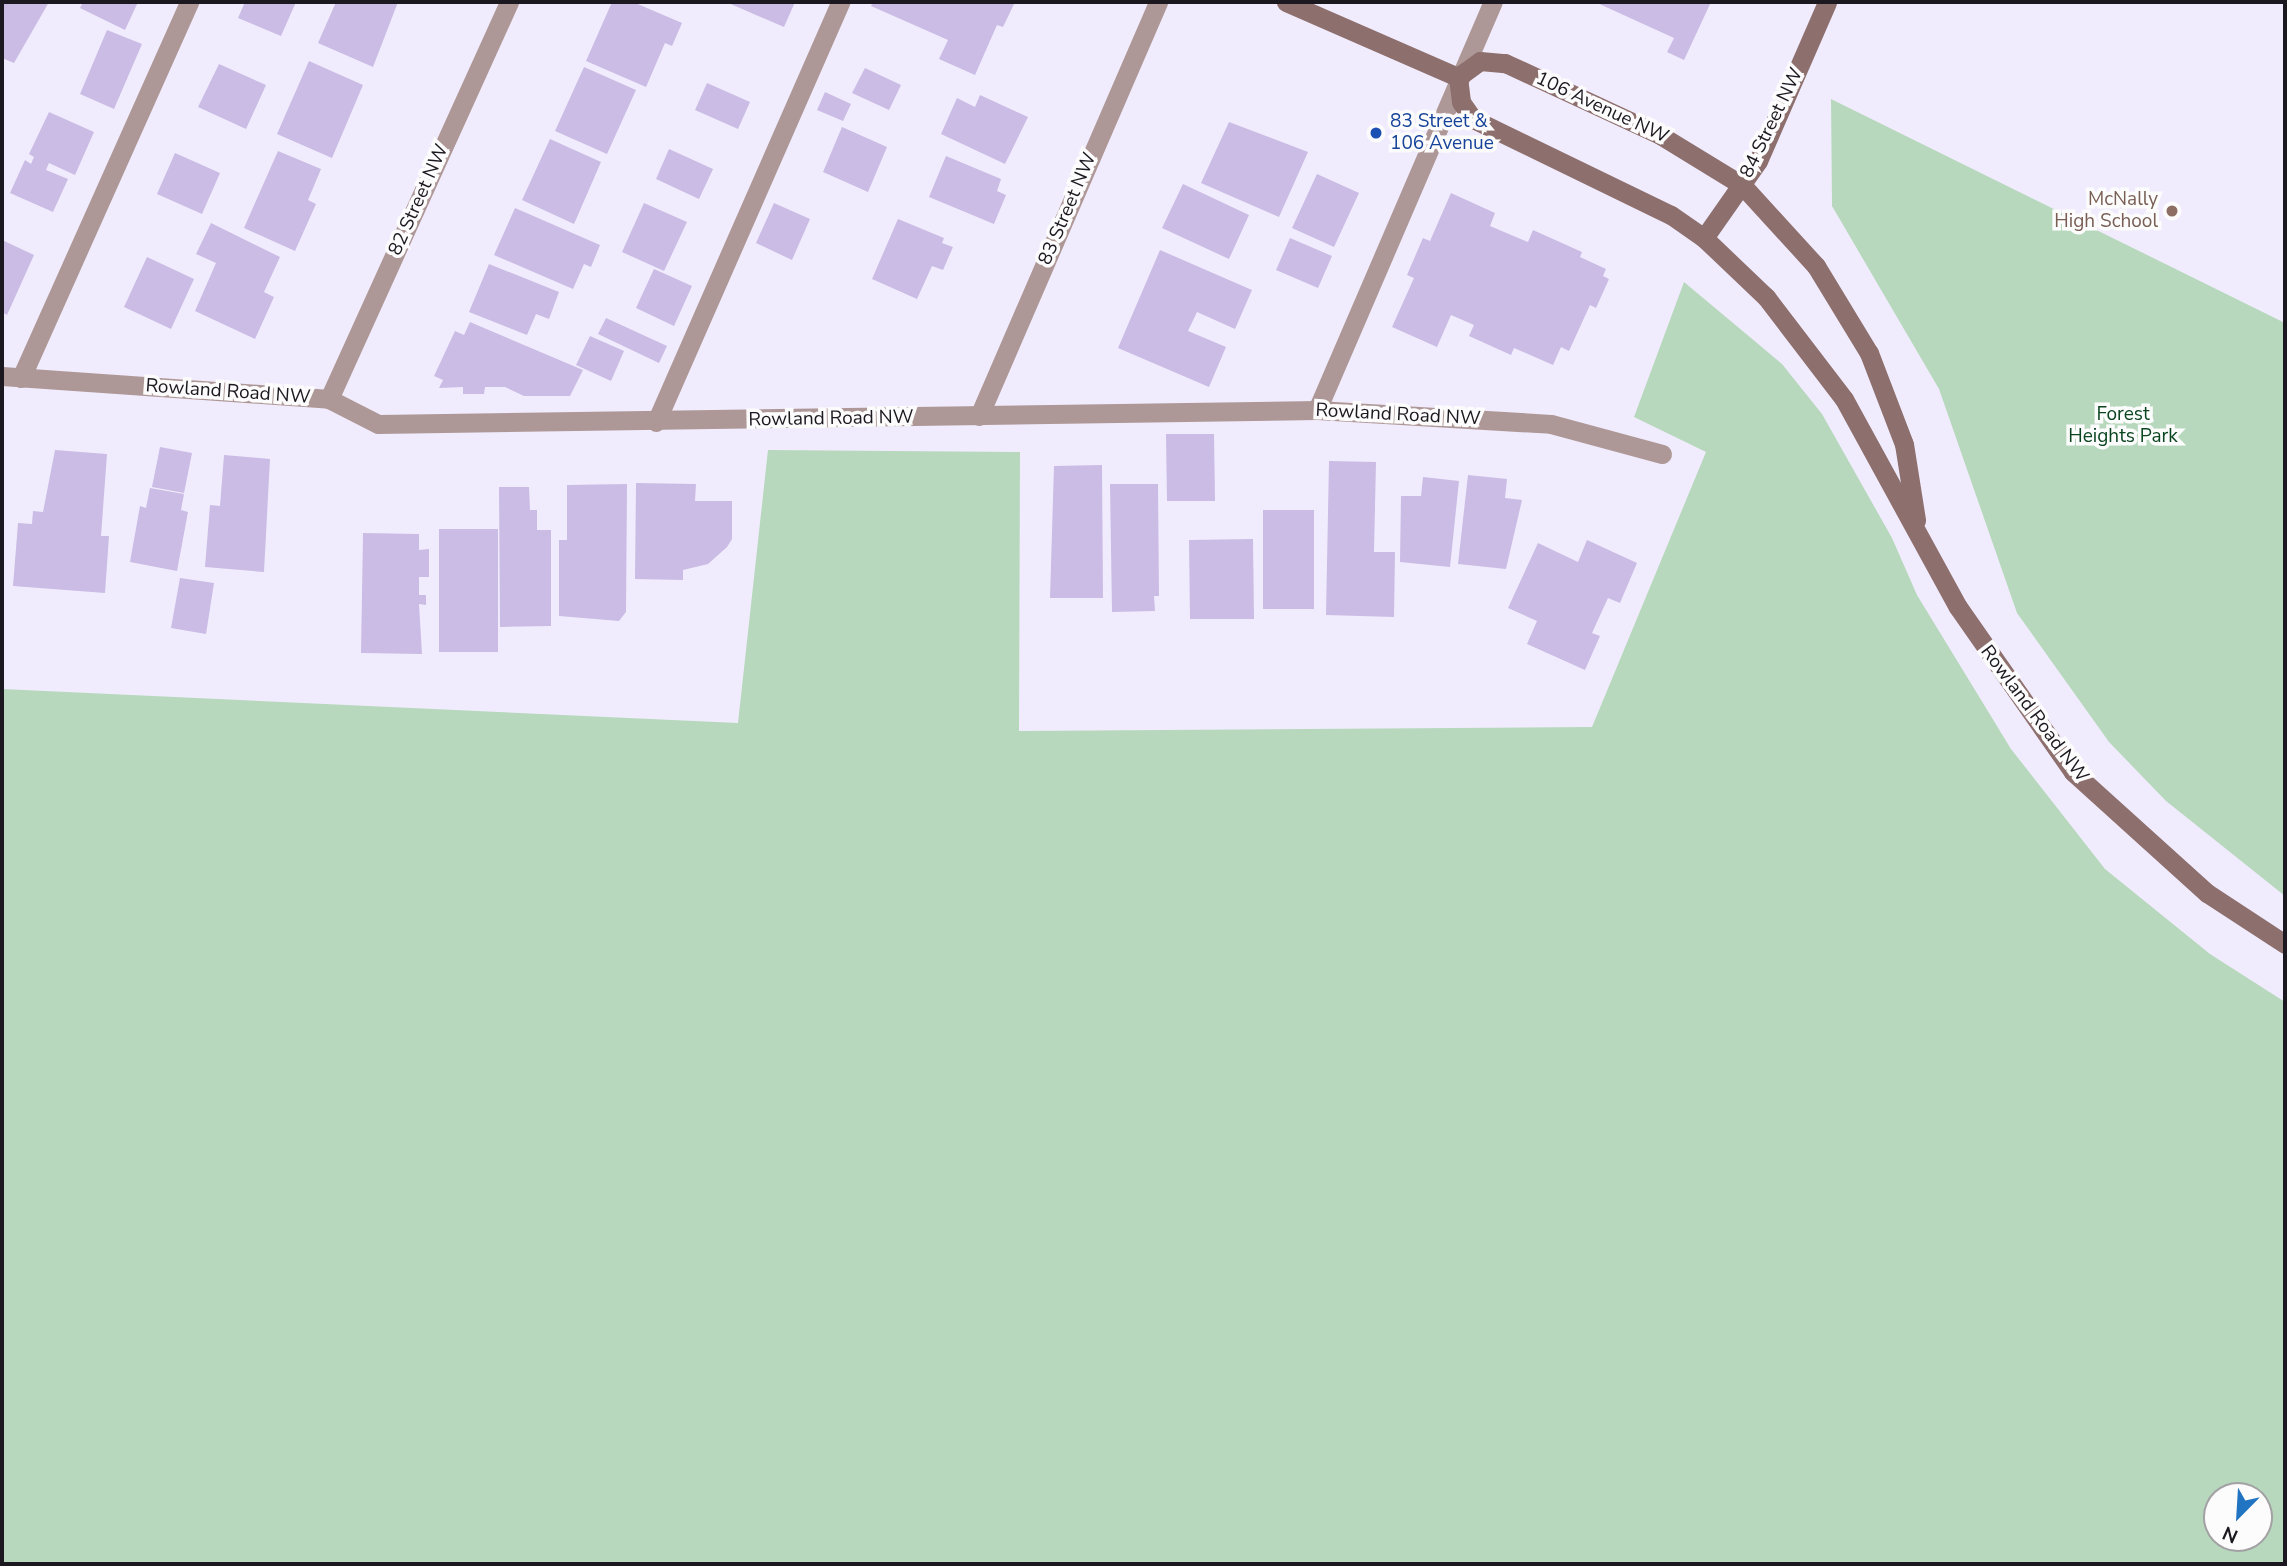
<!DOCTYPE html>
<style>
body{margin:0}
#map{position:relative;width:2287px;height:1566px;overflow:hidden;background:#f1ecfd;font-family:"Nunito Sans",sans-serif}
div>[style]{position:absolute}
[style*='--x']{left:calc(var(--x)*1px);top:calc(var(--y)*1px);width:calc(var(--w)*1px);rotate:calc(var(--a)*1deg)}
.green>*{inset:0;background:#b7d8bd}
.building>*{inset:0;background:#cabce4}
.service>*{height:19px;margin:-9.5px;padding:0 9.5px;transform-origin:9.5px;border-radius:9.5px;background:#ae9897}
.minor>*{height:19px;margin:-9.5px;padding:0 9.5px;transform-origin:9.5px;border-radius:9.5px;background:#ae9897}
.secondary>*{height:19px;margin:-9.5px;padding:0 9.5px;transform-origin:9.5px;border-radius:9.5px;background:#8d6f6d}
.dots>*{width:19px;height:19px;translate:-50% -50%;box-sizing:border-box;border:4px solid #fcfcfc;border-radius:50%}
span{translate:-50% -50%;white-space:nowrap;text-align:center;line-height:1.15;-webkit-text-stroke:7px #fcfcfc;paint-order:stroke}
.street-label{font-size:19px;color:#1b181f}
.transit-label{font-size:19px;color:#164399}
.left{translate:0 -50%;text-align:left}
.education-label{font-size:19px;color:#785e54}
.right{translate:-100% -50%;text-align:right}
.park-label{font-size:19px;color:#0a4520}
.frame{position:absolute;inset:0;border:4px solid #1b181f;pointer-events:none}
.north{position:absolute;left:2203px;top:1482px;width:70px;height:70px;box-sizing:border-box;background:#fcfcfc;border:2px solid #a2a1a4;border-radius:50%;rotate:204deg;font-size:19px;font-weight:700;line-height:28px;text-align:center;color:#1b181f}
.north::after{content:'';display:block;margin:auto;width:24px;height:32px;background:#2174c2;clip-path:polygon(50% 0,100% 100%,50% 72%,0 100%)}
</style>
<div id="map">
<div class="green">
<div style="clip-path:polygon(1831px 99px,2285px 323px,2285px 896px,2166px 801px,2109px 742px,2017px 613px,1939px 389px,1832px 206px)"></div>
<div style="clip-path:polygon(evenodd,1684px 282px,1782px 364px,1822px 414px,1892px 538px,1917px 595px,2011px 749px,2105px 869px,2210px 954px,2285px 1002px,2285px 1564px,2px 1564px,2px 689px,738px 723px,768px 450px,1020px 452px,1019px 731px,1592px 727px,1706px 452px,1634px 417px,1684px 282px,2259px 1496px,2259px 1538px,2217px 1538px,2217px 1496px,2259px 1496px)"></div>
</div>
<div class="building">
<div style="clip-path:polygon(2px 2px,49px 2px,14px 63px,2px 58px)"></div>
<div style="clip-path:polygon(83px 2px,138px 2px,125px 30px,80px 8px)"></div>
<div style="clip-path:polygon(245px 2px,296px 2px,281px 36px,238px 18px)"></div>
<div style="clip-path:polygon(336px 2px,398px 2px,373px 67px,318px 43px)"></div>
<div style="clip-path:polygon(612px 2px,633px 2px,682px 23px,672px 46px,665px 43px,646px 87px,586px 61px)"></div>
<div style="clip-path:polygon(726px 2px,795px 2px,784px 27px)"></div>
<div style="clip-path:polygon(873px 2px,1015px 2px,1003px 27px,997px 25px,975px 75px,939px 59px,948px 40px,871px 6px)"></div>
<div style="clip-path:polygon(1595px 2px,1711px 2px,1684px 60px,1667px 52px,1674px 38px)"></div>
<div style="clip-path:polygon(107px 30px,142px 44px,114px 109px,80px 94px)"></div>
<div style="clip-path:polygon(309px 61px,363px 85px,332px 158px,277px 134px)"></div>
<div style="clip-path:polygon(219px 64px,266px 85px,246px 129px,198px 107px)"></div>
<div style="clip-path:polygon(584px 67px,636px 90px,607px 154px,555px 131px)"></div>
<div style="clip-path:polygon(865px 68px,901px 85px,889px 110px,852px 93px)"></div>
<div style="clip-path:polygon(707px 83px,750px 102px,738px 129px,695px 110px)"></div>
<div style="clip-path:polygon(825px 92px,851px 104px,843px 121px,817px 110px)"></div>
<div style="clip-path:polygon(980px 95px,1028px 117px,1005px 164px,941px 134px,957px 98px,975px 107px)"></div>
<div style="clip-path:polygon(49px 112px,94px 132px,75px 175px,49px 163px,46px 170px,68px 179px,53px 212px,10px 193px,25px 160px,31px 164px,34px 157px,29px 154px)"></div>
<div style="clip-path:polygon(1229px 122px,1308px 152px,1279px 217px,1201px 183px)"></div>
<div style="clip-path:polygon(842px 127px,887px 147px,868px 192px,823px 172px)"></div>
<div style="clip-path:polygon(550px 139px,601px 162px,574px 224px,522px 200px)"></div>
<div style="clip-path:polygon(669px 149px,713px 169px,699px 199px,656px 179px)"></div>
<div style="clip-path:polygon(278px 151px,321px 169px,308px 200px,316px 204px,295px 251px,244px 228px)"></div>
<div style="clip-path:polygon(175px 153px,220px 173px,202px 214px,157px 194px)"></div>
<div style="clip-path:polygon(946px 156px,1001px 179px,997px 191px,1006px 195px,994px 224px,929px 197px)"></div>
<div style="clip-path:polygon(1317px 174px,1359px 193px,1334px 247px,1292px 228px)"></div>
<div style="clip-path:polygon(1183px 184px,1249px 215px,1229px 259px,1162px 228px)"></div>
<div style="clip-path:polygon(1451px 193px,1495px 213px,1490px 226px,1528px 242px,1533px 230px,1582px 252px,1580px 257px,1606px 269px,1603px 276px,1609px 279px,1596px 308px,1590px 305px,1569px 351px,1561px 347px,1553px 365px,1514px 348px,1511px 355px,1469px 336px,1474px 325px,1451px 315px,1437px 347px,1392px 327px,1414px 278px,1407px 275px,1423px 238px,1430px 241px)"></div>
<div style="clip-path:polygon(644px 203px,687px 222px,664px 271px,622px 252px)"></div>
<div style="clip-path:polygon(774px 203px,810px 219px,792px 260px,756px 243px)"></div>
<div style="clip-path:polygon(515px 208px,600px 245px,591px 267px,584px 264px,573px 289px,494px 255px)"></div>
<div style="clip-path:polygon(898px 219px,944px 238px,942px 243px,953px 247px,943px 270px,932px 266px,917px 299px,872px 279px)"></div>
<div style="clip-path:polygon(211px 223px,280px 257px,264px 292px,274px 297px,255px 339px,195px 311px,216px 263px,196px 254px)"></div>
<div style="clip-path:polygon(1290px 238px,1332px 256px,1318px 288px,1276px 270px)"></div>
<div style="clip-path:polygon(2px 240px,34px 255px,7px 315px,2px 312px)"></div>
<div style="clip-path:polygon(1160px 250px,1252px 290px,1235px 329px,1197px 312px,1188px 331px,1226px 347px,1209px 387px,1118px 348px)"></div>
<div style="clip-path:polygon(147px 257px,194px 279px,171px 329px,124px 307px)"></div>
<div style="clip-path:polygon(489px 264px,559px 292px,549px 319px,536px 314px,527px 335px,469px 312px)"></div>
<div style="clip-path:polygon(654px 269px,692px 286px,674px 326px,636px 308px)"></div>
<div style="clip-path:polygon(606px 318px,667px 346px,659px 363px,598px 334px)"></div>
<div style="clip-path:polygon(470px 322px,583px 370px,570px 396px,524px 396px,505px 387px,485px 387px,484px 394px,463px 394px,463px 387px,439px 388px,443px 380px,434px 376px,455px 331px,464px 335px)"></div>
<div style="clip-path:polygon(590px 336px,624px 351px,611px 381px,576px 365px)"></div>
<div style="clip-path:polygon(1166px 434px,1214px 434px,1215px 501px,1167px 501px)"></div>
<div style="clip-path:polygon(160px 447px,192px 453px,184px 493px,152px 487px)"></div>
<div style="clip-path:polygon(55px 450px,107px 454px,101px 536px,109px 536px,105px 593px,13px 586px,18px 523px,32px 524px,33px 511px,43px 512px)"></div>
<div style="clip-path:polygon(224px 455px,270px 459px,264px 572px,205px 567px,210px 505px,220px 506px)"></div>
<div style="clip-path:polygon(1329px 461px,1376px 462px,1374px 552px,1395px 552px,1394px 617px,1326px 615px)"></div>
<div style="clip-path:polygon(1102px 465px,1103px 598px,1050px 598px,1054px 466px)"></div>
<div style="clip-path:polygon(1468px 475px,1507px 479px,1505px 498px,1522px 500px,1506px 569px,1458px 564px)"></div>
<div style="clip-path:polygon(1423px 477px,1459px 481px,1450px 567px,1400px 562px,1401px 496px,1421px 496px)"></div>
<div style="clip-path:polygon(636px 483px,696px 484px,695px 501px,732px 501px,732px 539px,727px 547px,708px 564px,683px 570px,683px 580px,635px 579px)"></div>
<div style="clip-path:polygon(627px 484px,626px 612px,619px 621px,559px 616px,559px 540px,567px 540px,567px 485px)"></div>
<div style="clip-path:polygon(1110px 484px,1158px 484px,1159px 596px,1154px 596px,1155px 611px,1112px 612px)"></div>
<div style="clip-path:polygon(499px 487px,529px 487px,530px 510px,537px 510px,537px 530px,551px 530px,551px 626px,500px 627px)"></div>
<div style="clip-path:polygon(150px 488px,184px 494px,181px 510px,188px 512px,177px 571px,130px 562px,140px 506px,146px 508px)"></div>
<div style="clip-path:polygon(1263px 510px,1314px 510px,1314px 609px,1263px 609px)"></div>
<div style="clip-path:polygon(439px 529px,498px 529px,498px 652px,439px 652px)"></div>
<div style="clip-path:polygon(363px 533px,419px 534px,419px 550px,429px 549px,429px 577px,419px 577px,419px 595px,426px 595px,426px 605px,419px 604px,422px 654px,361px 653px)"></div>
<div style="clip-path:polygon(1253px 539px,1254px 619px,1190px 619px,1189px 540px)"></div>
<div style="clip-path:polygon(1587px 540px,1637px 563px,1620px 603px,1608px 598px,1592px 633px,1600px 636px,1585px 670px,1527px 644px,1537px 621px,1508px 608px,1538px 543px,1578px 562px)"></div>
<div style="clip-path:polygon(180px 578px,214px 583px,206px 634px,171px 628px)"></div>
</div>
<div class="service">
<div style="--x:21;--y:378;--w:412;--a:-65.9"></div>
<div style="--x:1317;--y:410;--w:444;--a:-66.7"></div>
<div style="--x:656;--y:422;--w:459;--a:-66.3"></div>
</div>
<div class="minor">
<div style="--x:2;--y:376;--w:328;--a:4"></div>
<div style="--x:329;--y:399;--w:55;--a:27"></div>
<div style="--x:378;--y:424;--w:939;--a:-0.85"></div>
<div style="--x:1317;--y:410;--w:234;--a:3.4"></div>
<div style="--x:1551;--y:424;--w:115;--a:15.1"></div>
<div style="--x:329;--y:399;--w:436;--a:-65.6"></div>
<div style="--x:979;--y:416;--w:451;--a:-66.6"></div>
</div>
<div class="secondary">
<div style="--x:1286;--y:2;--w:188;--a:23.6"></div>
<div style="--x:1458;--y:77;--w:25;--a:83"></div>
<div style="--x:1461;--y:102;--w:21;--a:55"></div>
<div style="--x:1473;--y:119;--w:220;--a:25.9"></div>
<div style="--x:1671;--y:215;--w:40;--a:34.9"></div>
<div style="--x:1704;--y:238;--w:86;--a:43.6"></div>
<div style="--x:1766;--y:297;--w:128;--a:52.6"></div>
<div style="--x:1844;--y:399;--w:237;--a:61.3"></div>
<div style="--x:1958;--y:607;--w:201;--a:55.1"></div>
<div style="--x:2073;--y:772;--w:181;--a:42.1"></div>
<div style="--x:2207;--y:893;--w:93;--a:33.2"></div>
<div style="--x:1458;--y:77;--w:27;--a:-36"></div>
<div style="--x:1480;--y:61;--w:25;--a:5"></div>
<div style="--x:1505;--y:63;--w:171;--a:24.9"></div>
<div style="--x:1660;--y:135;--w:96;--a:31.4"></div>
<div style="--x:1742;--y:185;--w:110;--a:47.6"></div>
<div style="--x:1816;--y:266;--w:102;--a:58.7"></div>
<div style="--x:1869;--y:353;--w:97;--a:69"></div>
<div style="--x:1904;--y:444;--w:77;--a:81"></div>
<div style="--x:1704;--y:238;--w:94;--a:-55"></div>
<div style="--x:1758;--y:161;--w:173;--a:-66.5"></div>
</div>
<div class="dots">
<div style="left:1376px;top:133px;background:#1a4fb4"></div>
<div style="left:2172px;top:211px;background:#8d6e63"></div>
</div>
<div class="street-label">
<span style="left:1602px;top:108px;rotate:25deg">106 Avenue NW</span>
<span style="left:1772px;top:123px;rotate:-64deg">84 Street NW</span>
<span style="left:419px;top:200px;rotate:-66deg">82 Street NW</span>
<span style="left:1068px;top:209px;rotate:-67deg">83 Street NW</span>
<span style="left:228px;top:392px;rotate:4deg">Rowland Road NW</span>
<span style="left:1398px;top:415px;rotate:3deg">Rowland Road NW</span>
<span style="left:831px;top:419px;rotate:-1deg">Rowland Road NW</span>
<span style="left:2034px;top:714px;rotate:53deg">Rowland Road NW</span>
</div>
<div class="transit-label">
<span class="left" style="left:1390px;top:133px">83 Street &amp;<br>106 Avenue</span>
</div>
<div class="education-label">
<span class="right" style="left:2158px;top:211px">McNally<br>High School</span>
</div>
<div class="park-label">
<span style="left:2123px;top:426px">Forest<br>Heights Park</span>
</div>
<div class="frame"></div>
<div class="north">N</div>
</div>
